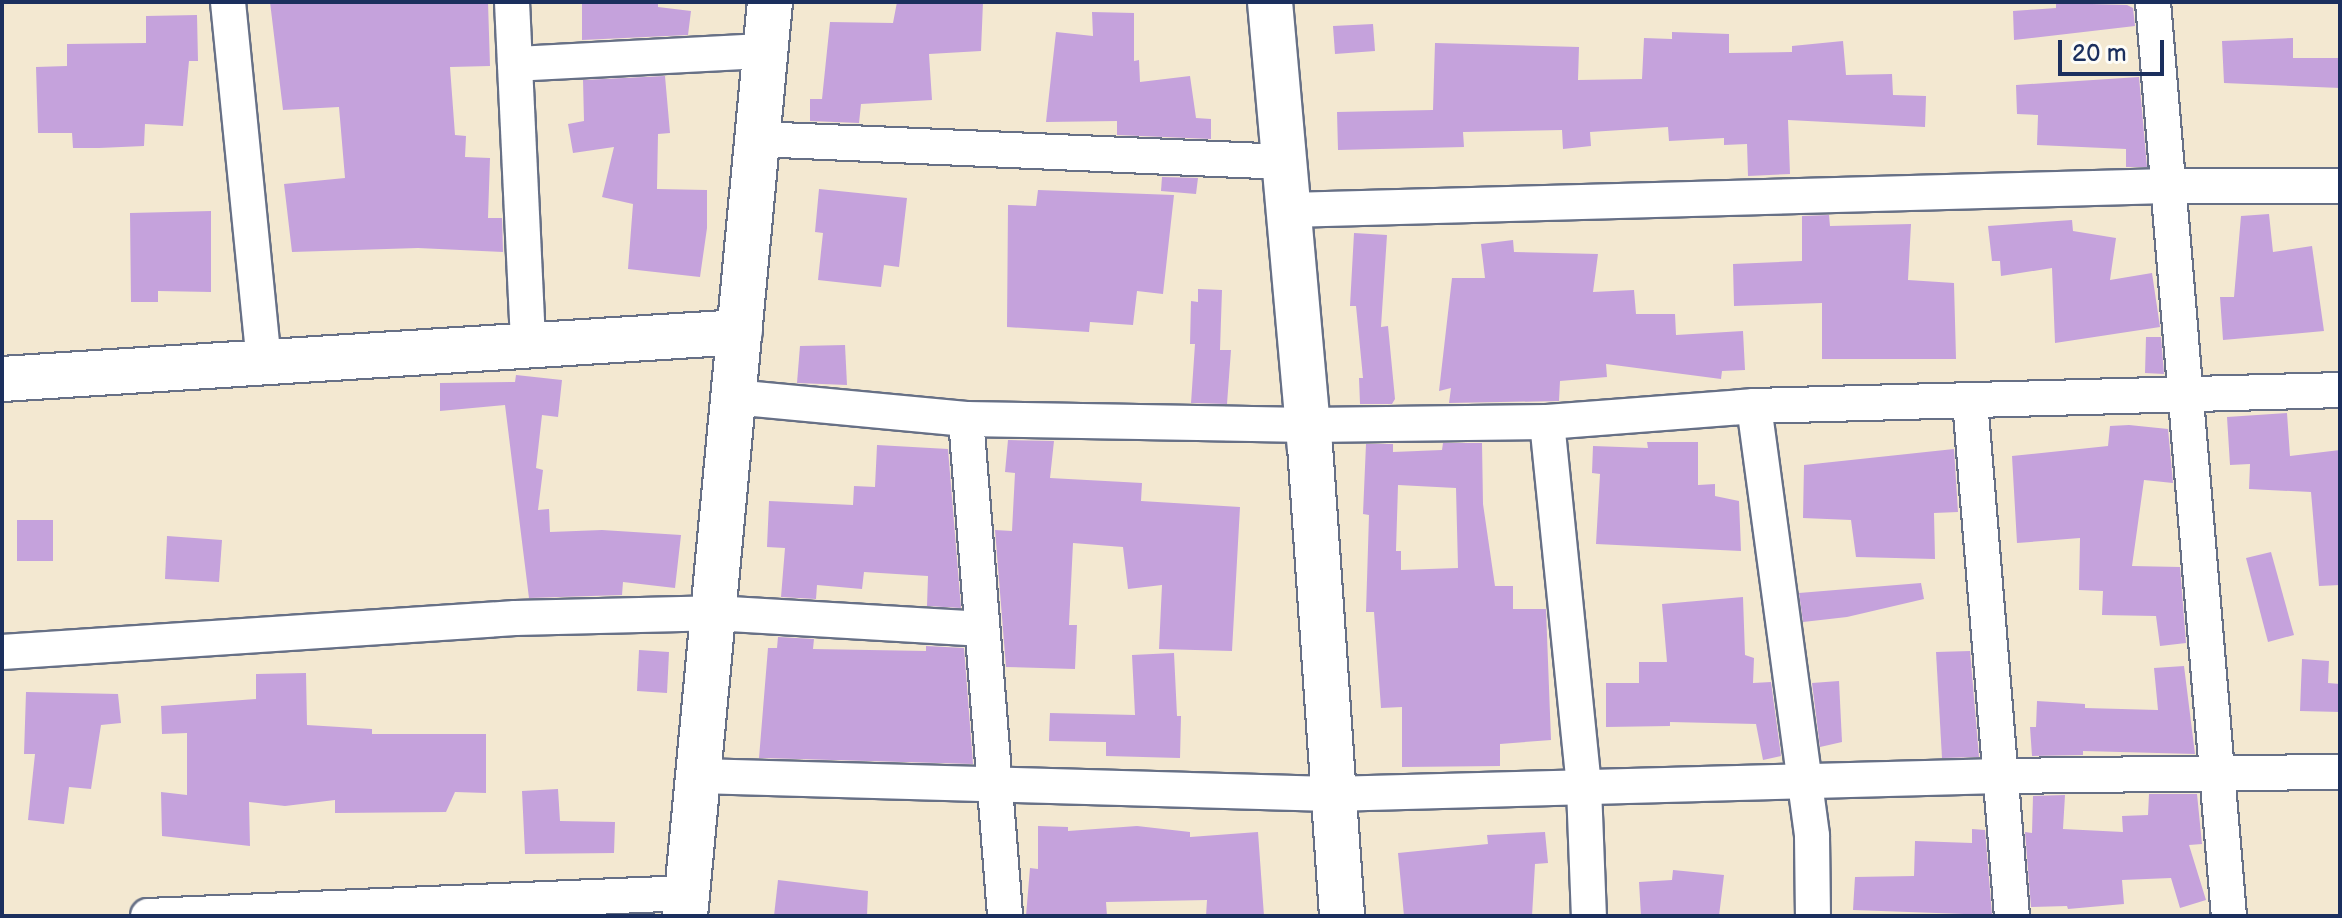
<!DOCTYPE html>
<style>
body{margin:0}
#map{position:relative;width:2342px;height:918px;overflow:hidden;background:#f3e8d1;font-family:"Balsamiq Sans",sans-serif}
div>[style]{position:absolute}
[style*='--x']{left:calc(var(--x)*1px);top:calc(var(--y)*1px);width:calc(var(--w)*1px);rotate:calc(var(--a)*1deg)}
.building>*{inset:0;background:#c5a2dc}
.roads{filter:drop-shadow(2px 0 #677086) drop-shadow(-2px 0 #677086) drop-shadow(0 2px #677086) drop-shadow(0 -2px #677086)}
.street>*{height:34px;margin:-17px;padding:0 17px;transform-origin:17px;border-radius:17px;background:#fff}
.secondary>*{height:44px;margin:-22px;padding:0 22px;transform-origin:22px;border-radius:22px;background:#fff}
span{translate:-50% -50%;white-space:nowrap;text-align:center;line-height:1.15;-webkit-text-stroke:6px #fdfcf7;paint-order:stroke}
.frame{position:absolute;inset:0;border:4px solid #1b2f5e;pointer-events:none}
.scale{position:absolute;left:2058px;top:40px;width:106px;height:36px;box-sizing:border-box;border:4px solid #1b2f5e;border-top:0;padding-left:10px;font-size:24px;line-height:28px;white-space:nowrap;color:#1b2f5e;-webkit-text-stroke:6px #fdfcf7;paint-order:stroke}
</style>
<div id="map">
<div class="building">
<div style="clip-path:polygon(270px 2px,488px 2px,490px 66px,450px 67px,455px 135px,466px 136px,465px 157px,490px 158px,488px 218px,502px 218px,503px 252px,418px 248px,292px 252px,284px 184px,345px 178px,339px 107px,283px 110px)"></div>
<div style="clip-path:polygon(582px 2px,658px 2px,658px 7px,691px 11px,688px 35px,582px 40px)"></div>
<div style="clip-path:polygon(897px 2px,983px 2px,981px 51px,929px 54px,932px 100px,861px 104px,859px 123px,810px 121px,810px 99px,822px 99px,830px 22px,893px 23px)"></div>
<div style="clip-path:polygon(2056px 3px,2127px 5px,2133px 8px,2135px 26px,2014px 40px,2013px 11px,2056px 8px)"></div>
<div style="clip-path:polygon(1092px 12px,1134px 13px,1134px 61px,1139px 60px,1140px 82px,1190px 76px,1196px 118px,1211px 119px,1211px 139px,1117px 135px,1117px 121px,1046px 122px,1056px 32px,1093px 36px)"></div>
<div style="clip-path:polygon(197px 15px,198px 61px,189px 61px,183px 126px,145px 124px,144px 146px,99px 148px,73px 148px,72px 133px,38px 133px,36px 67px,67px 66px,67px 44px,146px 43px,146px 16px)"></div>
<div style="clip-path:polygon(1373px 24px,1375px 51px,1335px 54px,1333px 26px)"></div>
<div style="clip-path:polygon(1672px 32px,1729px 34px,1729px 53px,1792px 52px,1792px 46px,1843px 41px,1846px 75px,1892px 74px,1893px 95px,1926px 96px,1925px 127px,1788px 120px,1790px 174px,1748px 176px,1747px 144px,1724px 145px,1724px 138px,1669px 141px,1668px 127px,1590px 132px,1591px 146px,1563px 149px,1562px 130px,1463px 132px,1464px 147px,1338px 150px,1337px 112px,1433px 110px,1435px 43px,1579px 47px,1578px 80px,1642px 79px,1644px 38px,1672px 39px)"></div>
<div style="clip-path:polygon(2293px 38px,2293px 58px,2340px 58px,2340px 88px,2224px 83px,2222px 41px)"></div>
<div style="clip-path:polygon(665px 76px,670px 133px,658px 134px,657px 189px,707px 190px,707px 228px,700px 277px,628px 269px,633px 204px,602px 197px,614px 147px,573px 153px,568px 124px,584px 121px,583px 80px)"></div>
<div style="clip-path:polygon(2139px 77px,2147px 167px,2126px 167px,2126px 149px,2037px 145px,2038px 115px,2017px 114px,2016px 85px)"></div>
<div style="clip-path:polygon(1162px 177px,1198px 178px,1196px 194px,1161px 191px)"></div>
<div style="clip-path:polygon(819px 189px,907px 198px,899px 267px,884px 265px,881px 287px,818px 280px,823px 233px,815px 232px)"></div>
<div style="clip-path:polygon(1038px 190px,1174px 195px,1163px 294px,1137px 291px,1133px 325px,1090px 322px,1089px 332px,1007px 327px,1008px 205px,1036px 206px)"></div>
<div style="clip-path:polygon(211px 211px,211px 292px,158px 291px,158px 302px,131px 302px,130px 213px)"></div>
<div style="clip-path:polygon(2269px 214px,2273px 252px,2312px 246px,2324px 331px,2223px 340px,2220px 297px,2234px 297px,2241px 216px)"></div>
<div style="clip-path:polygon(1829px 215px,1830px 226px,1911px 224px,1908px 280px,1954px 283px,1956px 359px,1822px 359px,1822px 303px,1734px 306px,1733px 264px,1802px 261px,1802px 216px)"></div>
<div style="clip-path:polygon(2072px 220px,2073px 231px,2116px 238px,2110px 280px,2152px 273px,2160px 327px,2055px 343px,2052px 268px,2001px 276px,2000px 261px,1992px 261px,1988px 226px)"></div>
<div style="clip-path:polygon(1354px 233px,1387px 235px,1381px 327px,1388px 326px,1395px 399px,1392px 404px,1360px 404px,1359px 378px,1363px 378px,1356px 306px,1350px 306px)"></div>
<div style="clip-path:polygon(1513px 240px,1514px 252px,1598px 254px,1593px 292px,1634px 290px,1636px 314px,1675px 314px,1676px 335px,1743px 331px,1745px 370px,1722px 371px,1721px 379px,1606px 364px,1607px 377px,1560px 381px,1559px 401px,1449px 403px,1451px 388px,1439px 391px,1452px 278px,1485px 278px,1481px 244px)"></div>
<div style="clip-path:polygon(1198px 289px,1222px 290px,1220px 350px,1231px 350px,1227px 404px,1191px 403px,1195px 344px,1190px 344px,1191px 301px,1198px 302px)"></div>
<div style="clip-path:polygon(2146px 337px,2161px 337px,2164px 374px,2145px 373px)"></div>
<div style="clip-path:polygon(845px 345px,847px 385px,797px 383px,800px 346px)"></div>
<div style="clip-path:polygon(516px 375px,562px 380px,558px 417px,542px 415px,536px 468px,543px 470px,538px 510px,549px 509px,550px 532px,602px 530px,681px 535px,675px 588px,623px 582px,622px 595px,529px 598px,505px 405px,440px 411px,440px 383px,515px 382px)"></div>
<div style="clip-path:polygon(2287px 413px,2290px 456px,2340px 450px,2340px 585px,2319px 586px,2311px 492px,2249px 489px,2250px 464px,2230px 465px,2227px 417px)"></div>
<div style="clip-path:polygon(2129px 425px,2168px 429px,2173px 483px,2144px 480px,2132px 566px,2180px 567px,2186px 643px,2160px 646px,2156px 616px,2102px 615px,2103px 591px,2079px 590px,2080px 538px,2017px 543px,2012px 456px,2108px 446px,2110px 426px)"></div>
<div style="clip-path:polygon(1008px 440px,1054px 441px,1050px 478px,1142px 483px,1141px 501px,1240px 507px,1232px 651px,1159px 649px,1162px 585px,1128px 589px,1123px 547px,1073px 543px,1069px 625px,1077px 625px,1075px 669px,1006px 667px,995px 530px,1012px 531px,1015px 473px,1005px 472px)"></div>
<div style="clip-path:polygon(1647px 442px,1698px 442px,1698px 485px,1715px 484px,1715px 496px,1739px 501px,1741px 551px,1596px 544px,1600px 474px,1592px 473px,1593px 446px,1648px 448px)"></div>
<div style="clip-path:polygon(evenodd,1443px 443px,1482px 443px,1483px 504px,1495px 586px,1513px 586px,1513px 609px,1546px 609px,1551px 740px,1500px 744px,1500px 766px,1402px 767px,1402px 707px,1381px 708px,1374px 612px,1366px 612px,1369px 515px,1363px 514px,1366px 444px,1393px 444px,1393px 452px,1442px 450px,1443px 443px,1398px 485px,1456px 488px,1458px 568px,1401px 570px,1401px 551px,1396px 551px,1398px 485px)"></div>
<div style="clip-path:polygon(877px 445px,948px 449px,961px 608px,927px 606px,928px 576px,864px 572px,862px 589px,817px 585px,816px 599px,781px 597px,785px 548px,767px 547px,769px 501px,853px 505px,854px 486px,875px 487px)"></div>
<div style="clip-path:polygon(1954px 449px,1958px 512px,1934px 513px,1935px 559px,1856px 557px,1851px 520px,1803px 518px,1804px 465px)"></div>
<div style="clip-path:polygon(17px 520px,53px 520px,53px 561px,17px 561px)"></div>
<div style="clip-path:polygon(167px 536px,222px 540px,219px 582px,165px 579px)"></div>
<div style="clip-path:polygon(2271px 552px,2294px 635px,2268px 642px,2246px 558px)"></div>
<div style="clip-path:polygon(1921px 583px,1924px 599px,1847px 617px,1803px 622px,1799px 593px)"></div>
<div style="clip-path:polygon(1743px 597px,1745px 655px,1754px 658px,1753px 683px,1771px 682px,1781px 756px,1763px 760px,1756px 724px,1670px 722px,1670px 726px,1606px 727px,1606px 683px,1639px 683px,1639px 662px,1667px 662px,1662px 604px)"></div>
<div style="clip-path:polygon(778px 637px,814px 639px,813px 649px,926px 651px,926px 646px,964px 648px,973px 764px,759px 758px,768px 648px,777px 648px)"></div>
<div style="clip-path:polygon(639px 650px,669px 652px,667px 693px,637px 691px)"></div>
<div style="clip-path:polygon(1970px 651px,1979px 757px,1942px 758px,1936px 652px)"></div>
<div style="clip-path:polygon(1174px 653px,1177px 716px,1181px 716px,1180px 758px,1106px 756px,1106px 742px,1049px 741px,1050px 713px,1135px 715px,1132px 655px)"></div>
<div style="clip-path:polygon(2302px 659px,2329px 661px,2328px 683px,2340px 684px,2340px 712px,2300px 711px)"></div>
<div style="clip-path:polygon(2184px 666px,2195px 754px,2083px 751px,2083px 755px,2032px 756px,2030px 727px,2036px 727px,2037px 701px,2085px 704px,2085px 708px,2158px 710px,2154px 668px)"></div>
<div style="clip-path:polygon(306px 673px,307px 725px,372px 729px,372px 734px,486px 734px,486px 793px,455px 792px,446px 812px,335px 813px,335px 800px,285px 806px,249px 802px,250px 846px,162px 836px,161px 792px,187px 795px,187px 733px,162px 734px,161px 706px,256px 699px,256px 674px)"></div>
<div style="clip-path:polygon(1839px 681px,1842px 742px,1820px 747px,1812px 683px)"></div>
<div style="clip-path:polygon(26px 692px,118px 694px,121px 723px,101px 725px,91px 789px,69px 787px,64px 824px,28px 820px,35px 754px,24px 754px)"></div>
<div style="clip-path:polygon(558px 789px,560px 821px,615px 822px,614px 853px,525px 854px,522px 791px)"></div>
<div style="clip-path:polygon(2149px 794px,2197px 794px,2202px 844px,2189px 845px,2206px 900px,2180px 908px,2171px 878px,2122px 880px,2124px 904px,2068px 909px,2067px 906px,2031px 907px,2025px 832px,2032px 833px,2033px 796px,2065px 795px,2063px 829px,2123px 832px,2122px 816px,2148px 815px)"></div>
<div style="clip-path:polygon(1038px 826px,1068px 827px,1068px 831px,1137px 826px,1190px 832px,1190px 837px,1258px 832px,1264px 916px,1206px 916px,1207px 900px,1106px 902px,1107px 916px,1026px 916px,1030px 868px,1038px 869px)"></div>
<div style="clip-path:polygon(1972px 829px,1985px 830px,1992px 915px,1853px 910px,1855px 877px,1914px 876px,1915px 841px,1972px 843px)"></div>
<div style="clip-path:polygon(1545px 832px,1548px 863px,1535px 864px,1532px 916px,1404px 916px,1398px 853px,1488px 844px,1487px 835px)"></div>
<div style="clip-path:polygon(1673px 870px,1724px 875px,1719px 916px,1641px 916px,1639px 882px,1672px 880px)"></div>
<div style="clip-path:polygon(778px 880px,868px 891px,867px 916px,774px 916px)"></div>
</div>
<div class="roads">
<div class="street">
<div style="--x:228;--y:2;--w:362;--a:84.3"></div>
<div style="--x:512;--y:2;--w:343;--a:87.3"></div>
<div style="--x:2153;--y:2;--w:917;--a:85.25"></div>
<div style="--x:515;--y:64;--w:250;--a:-3"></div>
<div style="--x:757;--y:139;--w:529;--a:2.49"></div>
<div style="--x:1289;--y:210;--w:879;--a:-1.56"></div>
<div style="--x:2168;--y:186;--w:172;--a:0"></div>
<div style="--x:733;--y:397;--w:234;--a:5.4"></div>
<div style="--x:966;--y:419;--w:342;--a:1"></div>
<div style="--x:1308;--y:425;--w:239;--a:-0.7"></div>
<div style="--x:1547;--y:422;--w:208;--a:-4.4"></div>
<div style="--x:1754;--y:406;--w:586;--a:-1.56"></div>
<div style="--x:1970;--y:401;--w:517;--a:85.34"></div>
<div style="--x:1754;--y:406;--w:434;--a:82.3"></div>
<div style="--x:1812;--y:836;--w:80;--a:89.3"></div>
<div style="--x:966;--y:419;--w:499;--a:85.5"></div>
<div style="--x:1547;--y:422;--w:368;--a:84.2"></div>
<div style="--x:1584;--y:788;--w:128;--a:87.8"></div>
<div style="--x:2;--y:652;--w:514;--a:-3.79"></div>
<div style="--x:515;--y:618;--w:198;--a:-1.4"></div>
<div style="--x:713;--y:613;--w:267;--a:3.4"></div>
<div style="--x:698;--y:776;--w:633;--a:1.63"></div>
<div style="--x:1331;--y:794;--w:670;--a:-1.54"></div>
<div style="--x:2001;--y:776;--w:339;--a:-0.7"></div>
<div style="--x:148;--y:916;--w:539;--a:-2.44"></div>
</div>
<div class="secondary">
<div style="--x:1270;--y:2;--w:446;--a:84.9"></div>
<div style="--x:1310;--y:446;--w:471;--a:86.1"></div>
<div style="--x:2;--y:379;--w:739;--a:-3.64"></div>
<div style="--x:685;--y:916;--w:918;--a:-84.69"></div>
</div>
</div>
<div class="frame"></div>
<div class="scale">20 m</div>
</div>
